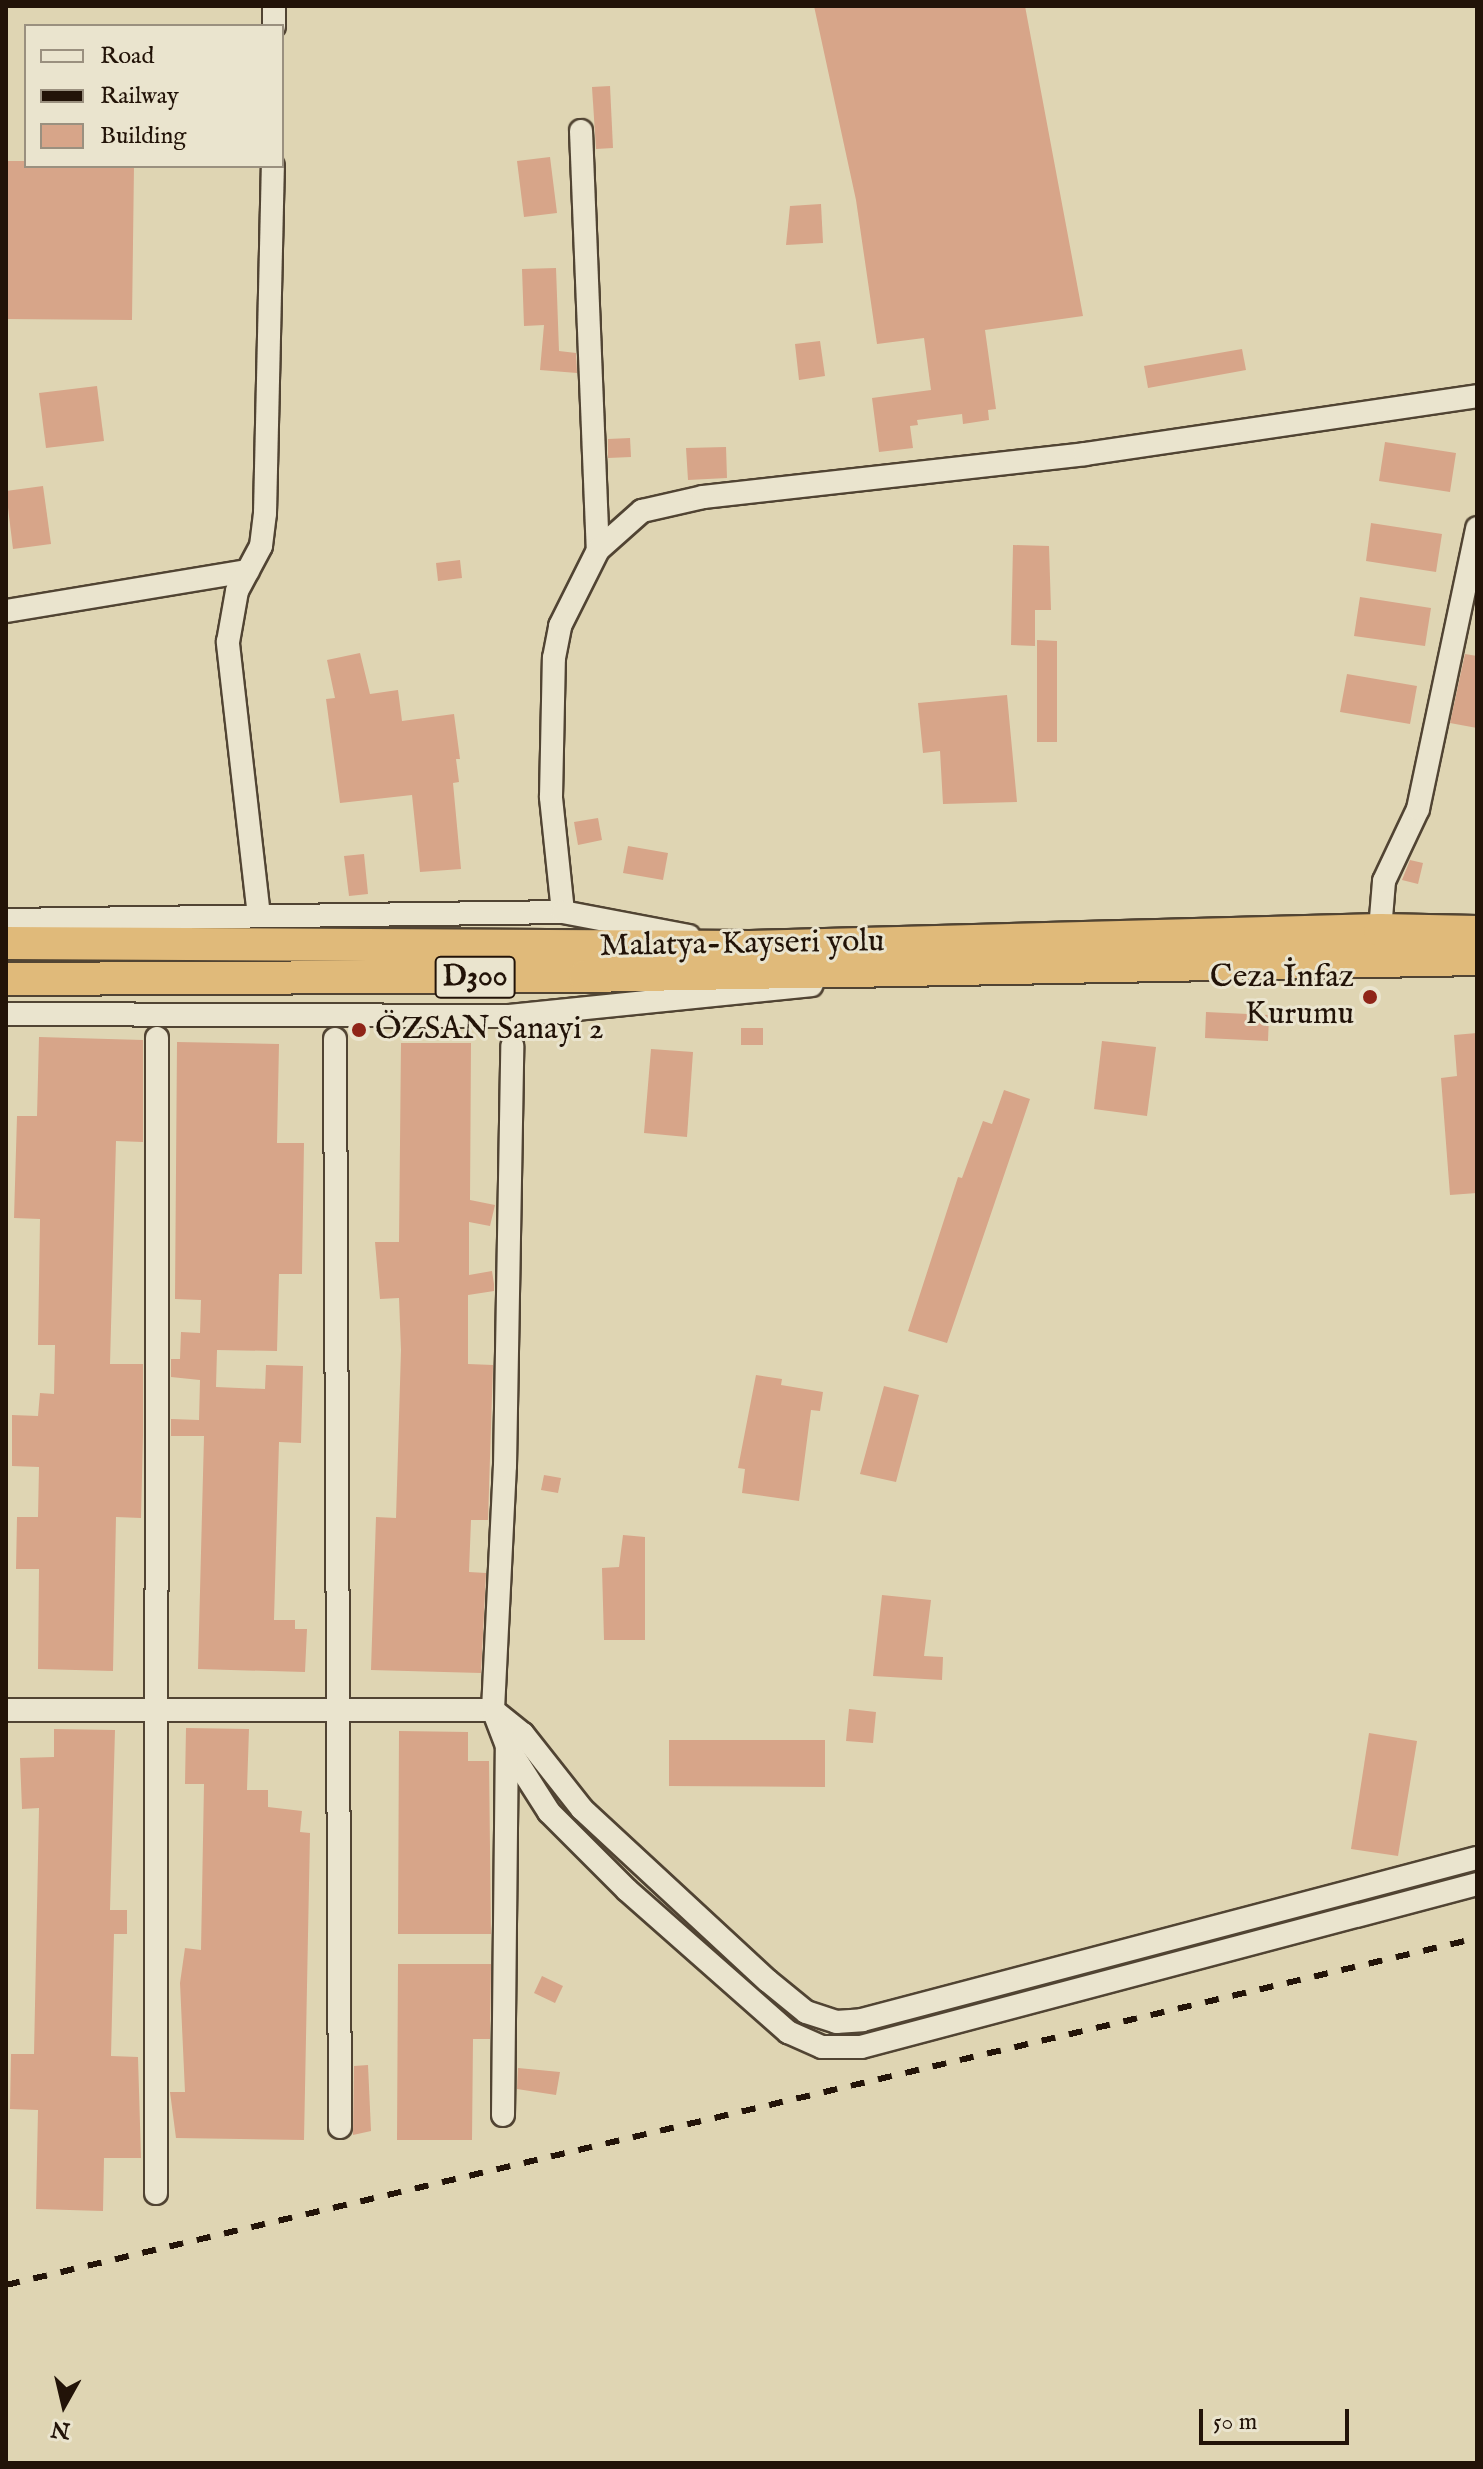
<!DOCTYPE html>
<meta charset="utf-8">
<style>
body{margin:0}
#map{position:relative;width:1483px;height:2469px;overflow:hidden;background:#dfd5b3;font-family:"IM FELL English",serif}
div>[style]{position:absolute}
[style*='--x']{left:calc(var(--x)*1px);top:calc(var(--y)*1px);width:calc(var(--w)*1px);rotate:calc(var(--a)*1deg)}
.building>*{inset:0;background:#d7a589}
.roads{filter:drop-shadow(2px 0 #514433) drop-shadow(-2px 0 #514433) drop-shadow(0 2px #514433) drop-shadow(0 -2px #514433)}
.minor>*{height:22px;margin:-11px;padding:0 11px;transform-origin:11px;border-radius:11px;background:#eae4ce}
.highway>*{height:32px;margin:-16px;padding:0 16px;transform-origin:16px;border-radius:16px;background:#e0ba7a}
.rail>*{height:6px;margin-top:-3px;transform-origin:0;background:repeating-linear-gradient(90deg,#221308 0 14px,transparent 0 28px)}
.dots>*{width:22px;height:22px;translate:-50% -50%;box-sizing:border-box;border:4px solid #eae4ce;border-radius:50%}
span{translate:-50% -50%;white-space:nowrap;text-align:center;line-height:1.15;-webkit-text-stroke:6px #eae4ce;paint-order:stroke}
.shield-label span{padding:2px 6px;background:#eae4ce;border:2px solid;border-radius:6px;-webkit-text-stroke-width:0}
.shield-label{font-size:30px;color:#221308;font-weight:700}
.street-label{font-size:32px;color:#221308}
.poi-label{font-size:32px;color:#221308}
.right{translate:-100% -50%;text-align:right}
.left{translate:0 -50%;text-align:left}
.frame{position:absolute;inset:0;border:8px solid #221308;pointer-events:none}
.legend{position:absolute;left:24px;top:24px;width:260px;height:144px;box-sizing:border-box;background:#eae4ce;border:2px solid #9a907f;margin:0;padding:10px 14px;list-style:none;font-size:24px;color:#221308}
.legend li{display:flex;align-items:center;gap:16px;height:40px}
.legend b{width:40px;border:2px solid #9a907f}
.north{position:absolute;left:24px;top:2365px;width:80px;height:80px;-webkit-text-stroke:6px #eae4ce;paint-order:stroke;rotate:188deg;font-size:22px;font-weight:700;line-height:32px;text-align:center;color:#221308}
.north::after{content:'';display:block;margin:auto;width:28px;height:36px;background:#221308;clip-path:polygon(50% 0,100% 100%,50% 72%,0 100%)}
.scale{position:absolute;left:1199px;top:2409px;width:150px;height:36px;box-sizing:border-box;border:4px solid #221308;border-top:0;padding-left:10px;font-size:24px;line-height:28px;white-space:nowrap;color:#221308;-webkit-text-stroke:6px #eae4ce;paint-order:stroke}
</style>
<div id="map">
<div class="building">
<div style="clip-path:polygon(814px 6px,1025px 6px,1083px 316px,985px 330px,996px 409px,988px 410px,989px 420px,963px 424px,962px 414px,917px 420px,918px 425px,910px 426px,913px 448px,879px 452px,872px 398px,931px 390px,924px 338px,877px 344px,856px 200px)"></div>
<div style="clip-path:polygon(610px 86px,613px 148px,596px 149px,592px 87px)"></div>
<div style="clip-path:polygon(550px 157px,557px 213px,524px 217px,517px 161px)"></div>
<div style="clip-path:polygon(6px 161px,26px 161px,26px 166px,134px 166px,132px 320px,6px 319px)"></div>
<div style="clip-path:polygon(821px 204px,823px 243px,786px 245px,790px 206px)"></div>
<div style="clip-path:polygon(556px 268px,559px 351px,576px 353px,577px 373px,540px 370px,544px 325px,524px 326px,522px 269px)"></div>
<div style="clip-path:polygon(820px 341px,825px 376px,799px 380px,795px 344px)"></div>
<div style="clip-path:polygon(1242px 349px,1246px 370px,1148px 388px,1144px 366px)"></div>
<div style="clip-path:polygon(97px 386px,104px 441px,46px 448px,39px 393px)"></div>
<div style="clip-path:polygon(630px 438px,631px 457px,608px 458px,608px 439px)"></div>
<div style="clip-path:polygon(1385px 442px,1456px 453px,1450px 492px,1379px 481px)"></div>
<div style="clip-path:polygon(726px 447px,727px 478px,688px 480px,686px 448px)"></div>
<div style="clip-path:polygon(43px 486px,51px 544px,13px 549px,6px 491px)"></div>
<div style="clip-path:polygon(1371px 523px,1442px 534px,1436px 572px,1366px 561px)"></div>
<div style="clip-path:polygon(1013px 545px,1049px 546px,1051px 610px,1035px 610px,1035px 646px,1011px 645px)"></div>
<div style="clip-path:polygon(460px 560px,462px 578px,438px 581px,436px 563px)"></div>
<div style="clip-path:polygon(1360px 597px,1431px 608px,1425px 646px,1354px 636px)"></div>
<div style="clip-path:polygon(1037px 640px,1057px 641px,1057px 742px,1037px 742px)"></div>
<div style="clip-path:polygon(360px 653px,370px 694px,398px 690px,402px 721px,454px 714px,460px 759px,456px 759px,459px 782px,453px 783px,461px 869px,420px 872px,412px 795px,340px 803px,326px 699px,335px 698px,327px 660px)"></div>
<div style="clip-path:polygon(1465px 654px,1477px 656px,1477px 728px,1450px 723px)"></div>
<div style="clip-path:polygon(1347px 674px,1417px 686px,1410px 724px,1340px 712px)"></div>
<div style="clip-path:polygon(1007px 695px,1017px 802px,943px 804px,940px 751px,923px 753px,918px 703px)"></div>
<div style="clip-path:polygon(598px 818px,602px 840px,578px 845px,574px 822px)"></div>
<div style="clip-path:polygon(628px 846px,668px 853px,663px 880px,623px 873px)"></div>
<div style="clip-path:polygon(364px 854px,368px 894px,349px 896px,344px 856px)"></div>
<div style="clip-path:polygon(1410px 860px,1423px 863px,1418px 884px,1402px 880px)"></div>
<div style="clip-path:polygon(1206px 1012px,1269px 1015px,1268px 1041px,1205px 1038px)"></div>
<div style="clip-path:polygon(741px 1028px,763px 1028px,763px 1045px,741px 1045px)"></div>
<div style="clip-path:polygon(1477px 1033px,1477px 1193px,1450px 1195px,1441px 1078px,1457px 1076px,1454px 1035px)"></div>
<div style="clip-path:polygon(39px 1037px,143px 1040px,143px 1142px,116px 1141px,110px 1364px,143px 1364px,143px 1435px,141px 1518px,116px 1517px,113px 1671px,38px 1669px,39px 1569px,16px 1569px,17px 1517px,38px 1517px,39px 1467px,12px 1466px,12px 1415px,38px 1416px,40px 1393px,54px 1394px,55px 1345px,38px 1345px,40px 1219px,14px 1218px,17px 1116px,37px 1116px)"></div>
<div style="clip-path:polygon(1102px 1041px,1156px 1047px,1147px 1116px,1094px 1109px)"></div>
<div style="clip-path:polygon(177px 1042px,279px 1044px,277px 1143px,304px 1143px,302px 1274px,279px 1274px,277px 1351px,217px 1350px,216px 1387px,265px 1389px,266px 1365px,303px 1366px,301px 1443px,279px 1442px,274px 1620px,295px 1620px,295px 1629px,307px 1629px,305px 1672px,198px 1669px,204px 1436px,171px 1436px,171px 1419px,199px 1420px,200px 1380px,171px 1377px,171px 1359px,180px 1359px,181px 1332px,200px 1333px,201px 1300px,175px 1299px)"></div>
<div style="clip-path:polygon(401px 1043px,471px 1043px,470px 1200px,495px 1205px,490px 1226px,469px 1222px,469px 1275px,492px 1271px,494px 1284px,494px 1291px,468px 1295px,468px 1364px,493px 1365px,488px 1520px,471px 1520px,469px 1572px,486px 1573px,481px 1673px,371px 1670px,376px 1517px,396px 1518px,401px 1350px,399px 1298px,380px 1299px,375px 1242px,399px 1242px)"></div>
<div style="clip-path:polygon(651px 1049px,693px 1052px,687px 1137px,644px 1133px)"></div>
<div style="clip-path:polygon(1004px 1090px,1030px 1099px,947px 1343px,908px 1331px,958px 1177px,962px 1178px,983px 1121px,992px 1124px)"></div>
<div style="clip-path:polygon(756px 1375px,782px 1379px,781px 1385px,823px 1392px,820px 1411px,811px 1410px,799px 1501px,742px 1493px,745px 1469px,738px 1468px)"></div>
<div style="clip-path:polygon(884px 1386px,919px 1395px,896px 1482px,860px 1474px)"></div>
<div style="clip-path:polygon(544px 1475px,561px 1478px,558px 1493px,541px 1490px)"></div>
<div style="clip-path:polygon(623px 1535px,645px 1537px,645px 1640px,604px 1640px,602px 1568px,619px 1567px)"></div>
<div style="clip-path:polygon(882px 1595px,931px 1600px,924px 1656px,943px 1657px,942px 1680px,873px 1676px)"></div>
<div style="clip-path:polygon(849px 1709px,876px 1712px,873px 1743px,846px 1741px)"></div>
<div style="clip-path:polygon(186px 1728px,249px 1729px,247px 1790px,268px 1790px,268px 1807px,302px 1811px,300px 1832px,310px 1833px,304px 2140px,176px 2138px,170px 2092px,185px 2092px,180px 1983px,185px 1948px,201px 1950px,204px 1784px,185px 1784px)"></div>
<div style="clip-path:polygon(54px 1729px,115px 1730px,110px 1910px,127px 1910px,127px 1934px,114px 1934px,111px 2056px,138px 2057px,141px 2158px,104px 2158px,103px 2211px,36px 2209px,38px 2110px,10px 2109px,11px 2054px,34px 2054px,39px 1808px,22px 1809px,20px 1758px,54px 1757px)"></div>
<div style="clip-path:polygon(399px 1731px,468px 1732px,468px 1761px,489px 1761px,491px 1934px,398px 1934px)"></div>
<div style="clip-path:polygon(1369px 1733px,1417px 1741px,1398px 1856px,1351px 1849px)"></div>
<div style="clip-path:polygon(669px 1740px,825px 1740px,825px 1787px,669px 1786px)"></div>
<div style="clip-path:polygon(398px 1964px,491px 1964px,490px 2039px,473px 2039px,472px 2140px,397px 2140px)"></div>
<div style="clip-path:polygon(542px 1976px,563px 1986px,555px 2003px,534px 1993px)"></div>
<div style="clip-path:polygon(368px 2065px,371px 2131px,353px 2135px,354px 2066px)"></div>
<div style="clip-path:polygon(518px 2068px,560px 2072px,556px 2095px,517px 2089px)"></div>
</div>
<div class="roads">
<div class="minor">
<div style="--x:274;--y:26;--w:20;--a:-90"></div>
<div style="--x:581;--y:131;--w:419;--a:87.7"></div>
<div style="--x:6;--y:611;--w:245;--a:-9.4"></div>
<div style="--x:563;--y:912;--w:116;--a:-96"></div>
<div style="--x:551;--y:797;--w:139;--a:-88.8"></div>
<div style="--x:554;--y:658;--w:33;--a:-79"></div>
<div style="--x:560;--y:626;--w:85;--a:-63.4"></div>
<div style="--x:598;--y:550;--w:59;--a:-41.6"></div>
<div style="--x:642;--y:511;--w:63;--a:-12.9"></div>
<div style="--x:703;--y:497;--w:384;--a:-6.4"></div>
<div style="--x:1085;--y:454;--w:396;--a:-8.4"></div>
<div style="--x:259;--y:916;--w:276;--a:-96.5"></div>
<div style="--x:228;--y:642;--w:52;--a:-80"></div>
<div style="--x:237;--y:591;--w:51;--a:-61.9"></div>
<div style="--x:261;--y:546;--w:33;--a:-83"></div>
<div style="--x:265;--y:513;--w:347;--a:-88.7"></div>
<div style="--x:6;--y:920;--w:557;--a:-0.82"></div>
<div style="--x:563;--y:912;--w:128;--a:10.8"></div>
<div style="--x:1380;--y:930;--w:49;--a:-85.3"></div>
<div style="--x:1384;--y:881;--w:80;--a:-64.7"></div>
<div style="--x:1418;--y:809;--w:287;--a:-78.1"></div>
<div style="--x:6;--y:1014;--w:502;--a:0.23"></div>
<div style="--x:508;--y:1016;--w:305;--a:-5.8"></div>
<div style="--x:335;--y:1039;--w:1088;--a:89.74"></div>
<div style="--x:6;--y:1710;--w:487;--a:0"></div>
<div style="--x:493;--y:1710;--w:38;--a:39"></div>
<div style="--x:523;--y:1734;--w:95;--a:51.8"></div>
<div style="--x:582;--y:1809;--w:253;--a:42.8"></div>
<div style="--x:768;--y:1981;--w:49;--a:39.2"></div>
<div style="--x:806;--y:2012;--w:32;--a:18"></div>
<div style="--x:836;--y:2022;--w:26;--a:-4"></div>
<div style="--x:862;--y:2020;--w:636;--a:-14.76"></div>
<div style="--x:507;--y:1746;--w:78;--a:57.5"></div>
<div style="--x:549;--y:1812;--w:110;--a:45"></div>
<div style="--x:627;--y:1890;--w:215;--a:41.4"></div>
<div style="--x:788;--y:2032;--w:37;--a:24"></div>
<div style="--x:822;--y:2047;--w:39;--a:0"></div>
<div style="--x:861;--y:2047;--w:637;--a:-14.82"></div>
<div style="--x:503;--y:2115;--w:369;--a:-89.4"></div>
<div style="--x:507;--y:1746;--w:39;--a:-111"></div>
<div style="--x:493;--y:1710;--w:244;--a:-87.2"></div>
<div style="--x:505;--y:1466;--w:420;--a:-89"></div>
<div style="--x:156;--y:2193;--w:1155;--a:-89.95"></div>
</div>
<div class="highway">
<div style="--x:6;--y:943;--w:744;--a:0.31"></div>
<div style="--x:750;--y:947;--w:630;--a:-1.55"></div>
<div style="--x:1380;--y:930;--w:97;--a:1.2"></div>
<div style="--x:6;--y:979;--w:579;--a:-0.3"></div>
<div style="--x:585;--y:976;--w:892;--a:-1.09"></div>
</div>
</div>
<div class="rail">
<div style="--x:6;--y:2285;--w:1511;--a:-13.27"></div>
</div>
<div class="dots">
<div style="left:1370px;top:997px;background:#8f2418"></div>
<div style="left:359px;top:1030px;background:#8f2418"></div>
</div>
<div class="shield-label">
<span style="left:475px;top:977px">D300</span>
</div>
<div class="street-label">
<span style="left:742px;top:945px;rotate:-1deg">Malatya-Kayseri yolu</span>
</div>
<div class="poi-label">
<span class="right" style="left:1354px;top:997px">Ceza İnfaz<br>Kurumu</span>
<span class="left" style="left:375px;top:1030px">ÖZSAN Sanayi 2</span>
</div>
<div class="frame"></div>
<ul class="legend">
<li><b style="height:10px;background:#eae4ce"></b>Road</li>
<li><b style="height:10px;background:#221308"></b>Railway</li>
<li><b style="height:22px;background:#d7a589"></b>Building</li>
</ul>
<div class="north">N</div>
<div class="scale">50 m</div>
</div>
